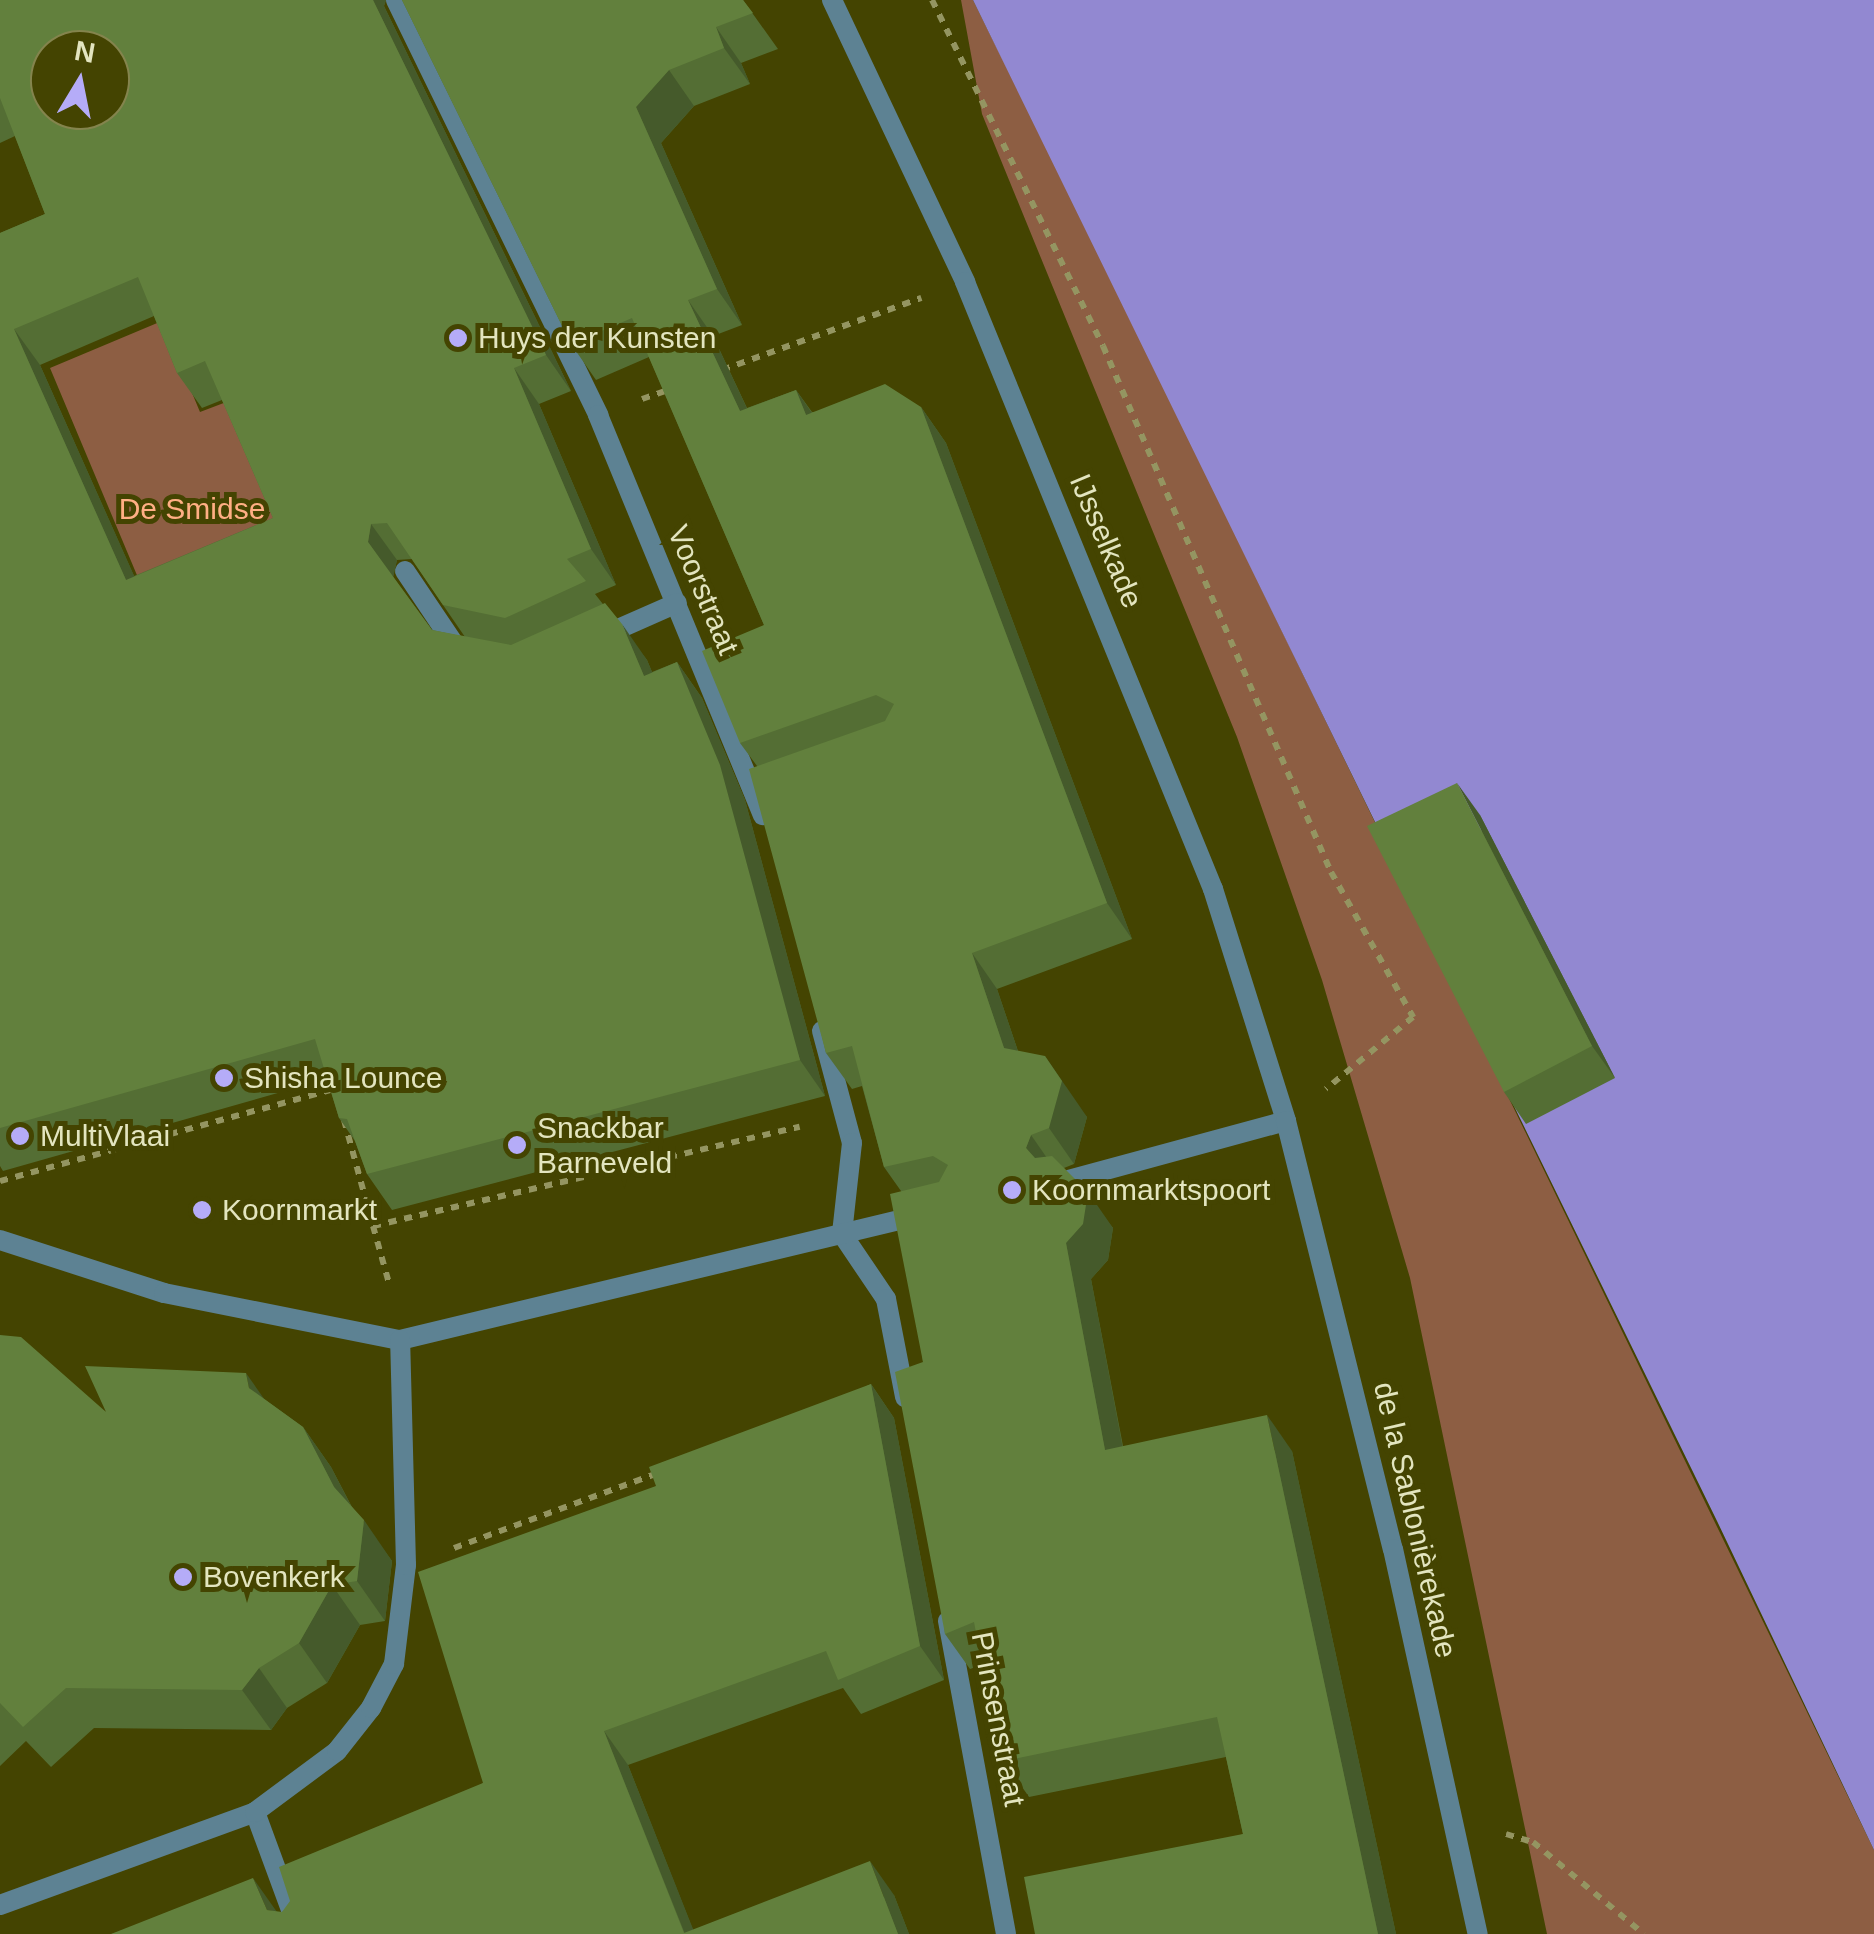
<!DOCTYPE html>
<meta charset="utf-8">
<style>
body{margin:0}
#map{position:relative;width:1874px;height:1934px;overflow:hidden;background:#444401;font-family:Helvetica,sans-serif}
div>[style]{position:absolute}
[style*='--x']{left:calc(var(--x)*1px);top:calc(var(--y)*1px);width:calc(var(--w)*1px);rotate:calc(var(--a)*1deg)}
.green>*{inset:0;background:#8d5e43}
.water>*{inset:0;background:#9288d1}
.path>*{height:6px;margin-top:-3px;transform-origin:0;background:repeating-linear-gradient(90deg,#949561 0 8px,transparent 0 16px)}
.minor>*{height:20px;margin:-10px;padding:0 10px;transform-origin:10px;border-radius:10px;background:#5d8293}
.tertiary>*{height:20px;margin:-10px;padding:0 10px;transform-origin:10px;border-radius:10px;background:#5d8293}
.wall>*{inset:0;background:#546e34}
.shaded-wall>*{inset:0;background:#455a2b}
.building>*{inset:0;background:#62803d}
.dots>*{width:28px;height:28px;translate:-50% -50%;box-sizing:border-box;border:5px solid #444401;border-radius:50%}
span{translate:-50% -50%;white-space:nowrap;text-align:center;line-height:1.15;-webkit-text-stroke:10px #444401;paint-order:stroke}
.poi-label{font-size:30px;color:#e3e5bf}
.left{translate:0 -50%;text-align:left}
.park-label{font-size:30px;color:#ffaf84}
.street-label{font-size:30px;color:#e3e5bf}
.north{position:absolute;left:30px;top:30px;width:100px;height:100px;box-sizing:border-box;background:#444401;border:2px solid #84844d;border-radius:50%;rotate:10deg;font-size:28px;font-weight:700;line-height:40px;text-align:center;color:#e3e5bf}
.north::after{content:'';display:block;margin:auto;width:35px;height:45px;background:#b5acf8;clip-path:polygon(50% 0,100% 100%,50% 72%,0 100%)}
</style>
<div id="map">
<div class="green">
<div style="clip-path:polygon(961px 0,973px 0,1080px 215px,1874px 1850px,1874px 1934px,1547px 1934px,1410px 1278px,1322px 980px,1237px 737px,982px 114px)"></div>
<div style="clip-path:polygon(162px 321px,200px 412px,229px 401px,293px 552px,152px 611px,50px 368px)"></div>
</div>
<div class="water">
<div style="clip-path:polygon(973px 0,1874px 0,1874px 1850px,1717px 1521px)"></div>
</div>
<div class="path">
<div style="--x:932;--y:0;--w:386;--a:63.7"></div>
<div style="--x:1103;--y:346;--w:573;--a:66.57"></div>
<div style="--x:1331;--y:872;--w:167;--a:60.5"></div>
<div style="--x:1413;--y:1017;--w:113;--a:140.4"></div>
<div style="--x:722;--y:370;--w:212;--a:-19.9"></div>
<div style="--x:642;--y:399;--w:28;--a:-19"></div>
<div style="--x:344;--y:1120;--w:110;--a:74.7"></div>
<div style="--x:373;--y:1226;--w:438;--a:-13.1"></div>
<div style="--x:0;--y:1181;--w:347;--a:-15.4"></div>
<div style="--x:373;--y:1226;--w:63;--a:74.4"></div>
<div style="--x:454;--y:1548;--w:217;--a:-20.2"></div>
<div style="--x:1506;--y:1834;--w:28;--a:17"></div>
<div style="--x:1533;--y:1842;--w:144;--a:39.7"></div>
</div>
<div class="minor">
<div style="--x:396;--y:0;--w:462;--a:64"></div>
<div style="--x:598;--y:415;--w:433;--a:67.6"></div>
<div style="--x:405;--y:571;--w:99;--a:56.1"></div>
<div style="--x:600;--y:637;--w:84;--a:-23.8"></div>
<div style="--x:822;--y:1031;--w:116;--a:75"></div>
<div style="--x:852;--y:1143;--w:92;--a:96.3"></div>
<div style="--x:1065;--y:1181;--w:229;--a:-15.2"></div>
<div style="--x:842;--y:1234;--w:78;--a:55.9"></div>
<div style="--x:886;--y:1299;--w:100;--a:79"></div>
<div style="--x:0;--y:1240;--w:172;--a:17.9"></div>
<div style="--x:164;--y:1293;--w:241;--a:11.3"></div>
<div style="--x:400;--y:1340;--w:535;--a:-13.52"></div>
<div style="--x:948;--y:1621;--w:318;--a:79.5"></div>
<div style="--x:255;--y:1812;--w:130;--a:69.8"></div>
<div style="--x:0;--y:1905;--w:271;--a:-20"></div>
<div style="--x:255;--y:1812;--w:102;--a:-36.6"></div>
<div style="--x:337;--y:1751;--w:55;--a:-51.7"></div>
<div style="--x:371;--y:1708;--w:50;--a:-62.4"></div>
<div style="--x:394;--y:1664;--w:100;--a:-83.1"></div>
<div style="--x:406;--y:1565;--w:225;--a:-91.5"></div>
</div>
<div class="tertiary">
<div style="--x:832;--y:0;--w:312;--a:64.7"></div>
<div style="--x:965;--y:282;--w:656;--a:67.78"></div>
<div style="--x:1213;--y:889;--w:243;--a:72.5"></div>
<div style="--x:1286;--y:1121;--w:441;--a:76"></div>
<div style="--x:1393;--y:1549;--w:394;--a:77.6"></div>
</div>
<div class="wall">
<div style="clip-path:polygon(evenodd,0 0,386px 0,384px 6px,571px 391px,539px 404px,616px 585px,595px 594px,647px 660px,652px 672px,677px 662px,702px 698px,745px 800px,825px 1096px,392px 1210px,367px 1174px,355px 1141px,339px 1118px,327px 1079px,3px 1171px,0 1166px,0 233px,45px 214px,15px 136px,0 143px,0 0,154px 316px,177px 373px,202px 408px,222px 400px,273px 518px,134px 576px,40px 365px,154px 316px,0 0,412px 559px,443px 605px,465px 637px,432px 630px,393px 577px,397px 560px,412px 559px)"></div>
<div style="clip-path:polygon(402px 0,743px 0,778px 49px,741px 63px,750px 84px,694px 106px,661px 143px,742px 325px,713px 336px,747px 408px,796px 390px,812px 412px,921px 407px,946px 443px,1132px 939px,997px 989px,1018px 1051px,1087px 1117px,1074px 1164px,1064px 1168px,1113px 1228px,1108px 1260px,1091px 1279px,1123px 1446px,1292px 1451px,1396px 1934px,1035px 1934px,1243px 1834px,1226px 1757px,1029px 1797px,1004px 1761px,982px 1665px,970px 1669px,945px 1634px,923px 1362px,901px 1191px,884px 1167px,862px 1086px,852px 1089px,826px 1053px,757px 766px,740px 743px,764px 625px,649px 357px,596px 380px,571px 344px)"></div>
<div style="clip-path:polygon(1480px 815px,1615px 1078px,1526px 1124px,1504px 1092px)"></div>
<div style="clip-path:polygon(0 1335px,106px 1412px,264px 1399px,303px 1427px,331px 1467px,352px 1507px,392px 1561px,385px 1621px,360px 1625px,327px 1683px,287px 1708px,271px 1730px,94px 1728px,51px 1767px,26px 1741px,0 1766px)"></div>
<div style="clip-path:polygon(871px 1384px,894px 1418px,944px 1680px,861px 1714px,843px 1688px,628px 1765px,693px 1930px,894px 1895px,909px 1934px,111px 1934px,277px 1912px,282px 1912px,483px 1783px,656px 1486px)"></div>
</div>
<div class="shaded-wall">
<div style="clip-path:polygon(373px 0,386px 0,384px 6px,571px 391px,546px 355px)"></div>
<div style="clip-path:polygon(716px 27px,741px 63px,750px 84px,724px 48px)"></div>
<div style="clip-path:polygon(669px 70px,694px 106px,661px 143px,742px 325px,717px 289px,636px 107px)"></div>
<div style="clip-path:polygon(688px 300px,713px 336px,765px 447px,740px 411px)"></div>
<div style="clip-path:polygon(14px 329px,40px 365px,152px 616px,126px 580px)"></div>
<div style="clip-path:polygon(514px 368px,539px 404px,616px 585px,591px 549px)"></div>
<div style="clip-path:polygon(796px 390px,821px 426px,806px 415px)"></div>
<div style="clip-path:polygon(921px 407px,946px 443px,1132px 939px,1107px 903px)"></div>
<div style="clip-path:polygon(371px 524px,397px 560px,393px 578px,368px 542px)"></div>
<div style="clip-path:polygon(622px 624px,647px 660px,669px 712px,644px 676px)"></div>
<div style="clip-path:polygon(677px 662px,702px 698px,745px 800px,825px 1096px,800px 1060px)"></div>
<div style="clip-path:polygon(1457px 783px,1480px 815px,1615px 1078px,1592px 1046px)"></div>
<div style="clip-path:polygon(972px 953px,997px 989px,1029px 1084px,1004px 1048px)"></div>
<div style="clip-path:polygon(1045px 1056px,1087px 1117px,1074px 1164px,1049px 1128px)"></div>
<div style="clip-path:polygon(1031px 1135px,1056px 1171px,1052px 1184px,1026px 1148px)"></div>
<div style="clip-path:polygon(1088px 1192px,1113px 1228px,1108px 1260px,1091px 1279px,1130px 1486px,1105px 1450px,1066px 1243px)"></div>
<div style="clip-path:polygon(246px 1373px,274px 1413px,249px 1388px)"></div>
<div style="clip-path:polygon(871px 1384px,894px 1418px,944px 1680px,920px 1646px)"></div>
<div style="clip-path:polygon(1267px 1415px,1292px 1451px,1396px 1934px,1378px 1934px)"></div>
<div style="clip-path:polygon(303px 1427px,331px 1467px,362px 1527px,334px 1487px)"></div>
<div style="clip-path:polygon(364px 1520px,392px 1561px,385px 1621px,357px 1581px)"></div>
<div style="clip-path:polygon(332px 1585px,360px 1625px,327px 1683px,299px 1643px)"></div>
<div style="clip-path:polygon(259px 1668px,287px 1708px,271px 1730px,242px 1690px)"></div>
<div style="clip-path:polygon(604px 1731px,628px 1765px,695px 1934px,685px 1934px)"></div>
<div style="clip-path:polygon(870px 1861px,894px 1895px,909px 1934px,898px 1934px)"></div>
<div style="clip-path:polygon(253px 1878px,277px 1912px,267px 1910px)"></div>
</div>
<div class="building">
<div style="clip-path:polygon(evenodd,0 0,373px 0,546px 355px,514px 368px,591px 549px,567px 559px,586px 581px,505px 618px,443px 605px,387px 523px,371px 524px,368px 542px,432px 630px,511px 645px,605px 603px,622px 624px,644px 676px,677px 662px,720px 765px,800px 1060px,367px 1174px,347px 1119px,339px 1118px,315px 1039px,0 1128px,0 233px,45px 214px,0 98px,0 0,50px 50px,110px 50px,110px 110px,50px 110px,50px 50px,0 0,138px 277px,177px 373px,205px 361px,273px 518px,126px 580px,14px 329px,138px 277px)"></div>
<div style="clip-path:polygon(402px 0,743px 0,753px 13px,716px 27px,724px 48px,669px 70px,636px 107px,717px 289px,688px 300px,740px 411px,796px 390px,806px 415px,885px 384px,921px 407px,1107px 903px,972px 953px,1004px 1048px,1045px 1056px,1062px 1081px,1049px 1128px,1031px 1135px,1026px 1148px,1035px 1158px,1052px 1156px,1088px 1192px,1083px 1224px,1066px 1243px,1105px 1450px,1267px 1415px,1378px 1934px,1035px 1934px,1024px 1877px,1243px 1834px,1217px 1717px,1004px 1761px,999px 1753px,974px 1622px,945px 1634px,895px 1372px,923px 1362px,890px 1194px,939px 1182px,948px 1165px,933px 1156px,884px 1167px,852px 1046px,826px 1053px,749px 769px,885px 721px,894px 704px,876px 695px,740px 743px,702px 651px,764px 625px,632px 318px,571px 344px)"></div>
<div style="clip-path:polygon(1457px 783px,1592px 1046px,1504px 1092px,1367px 826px)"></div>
<div style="clip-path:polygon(0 1335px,21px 1337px,106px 1412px,85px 1366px,246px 1373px,249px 1388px,303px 1427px,334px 1487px,364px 1520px,357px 1581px,332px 1585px,299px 1643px,259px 1668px,242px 1690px,66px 1688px,23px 1727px,0 1703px)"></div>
<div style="clip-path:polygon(871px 1384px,920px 1646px,838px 1680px,826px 1651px,604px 1731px,684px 1933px,870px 1861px,898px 1934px,111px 1934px,253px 1878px,267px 1910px,282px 1912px,290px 1901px,279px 1867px,483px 1783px,418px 1572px,656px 1486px,649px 1467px)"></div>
</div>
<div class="dots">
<div style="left:458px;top:338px;background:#b5acf8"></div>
<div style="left:224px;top:1078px;background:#b5acf8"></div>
<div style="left:20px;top:1136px;background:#b5acf8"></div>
<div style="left:517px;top:1145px;background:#b5acf8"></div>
<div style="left:1012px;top:1190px;background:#b5acf8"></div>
<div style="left:202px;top:1210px;background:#b5acf8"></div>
<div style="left:183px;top:1577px;background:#b5acf8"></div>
</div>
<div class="poi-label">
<span class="left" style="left:478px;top:338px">Huys der Kunsten</span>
<span class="left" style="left:244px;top:1078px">Shisha Lounce</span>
<span class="left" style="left:537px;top:1145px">Snackbar<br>Barneveld</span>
<span class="left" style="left:40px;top:1136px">MultiVlaai</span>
<span class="left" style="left:1032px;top:1190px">Koornmarktspoort</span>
<span class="left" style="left:222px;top:1210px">Koornmarkt</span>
<span class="left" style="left:203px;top:1577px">Bovenkerk</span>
</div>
<div class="park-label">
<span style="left:192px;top:509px">De Smidse</span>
</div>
<div class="street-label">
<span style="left:1106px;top:541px;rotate:67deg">IJsselkade</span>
<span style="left:703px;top:590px;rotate:67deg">Voorstraat</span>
<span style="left:1415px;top:1520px;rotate:77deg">de la Sablonièrekade</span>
<span style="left:998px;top:1719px;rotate:79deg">Prinsenstraat</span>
</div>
<div class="north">N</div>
</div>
